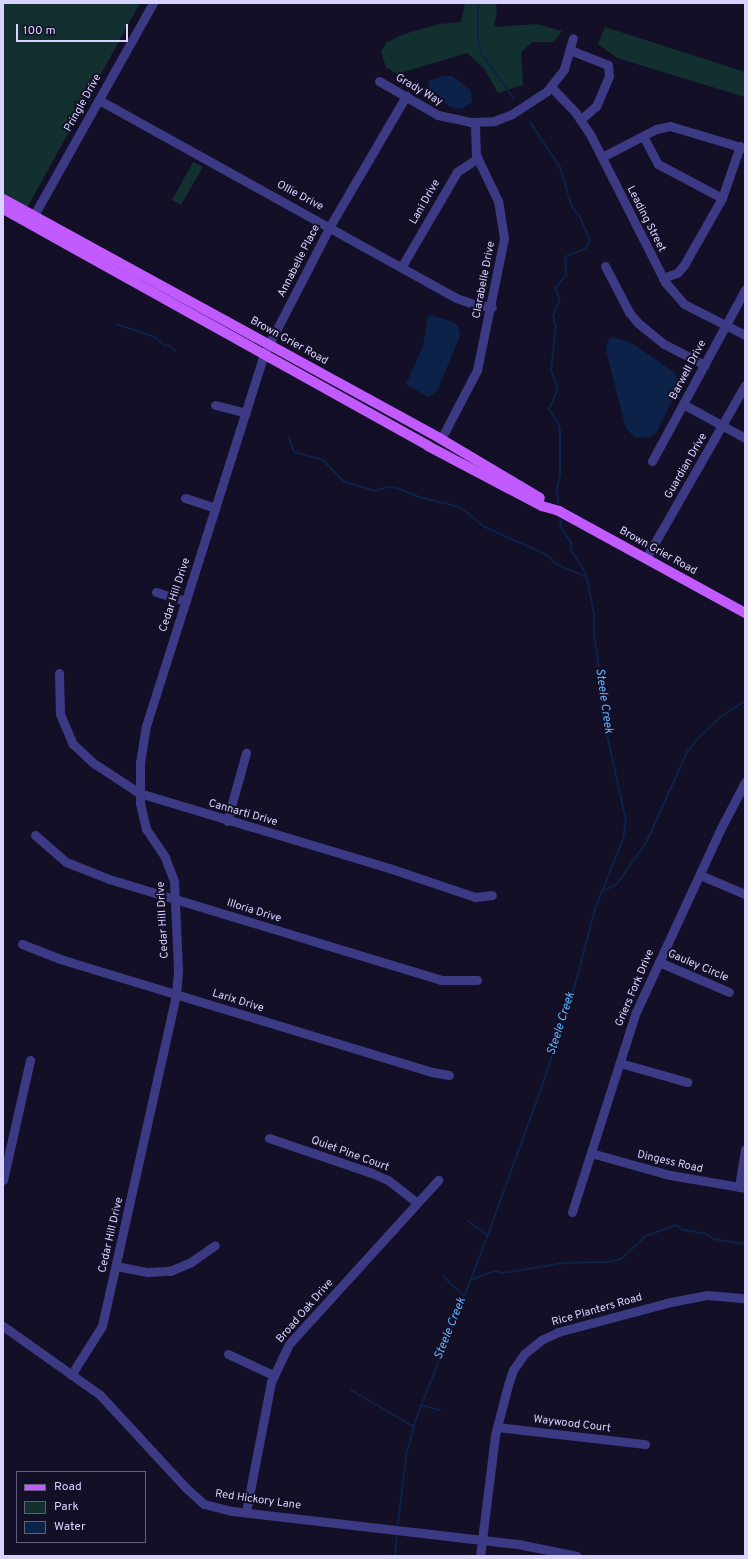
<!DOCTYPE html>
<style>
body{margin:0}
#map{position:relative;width:748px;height:1559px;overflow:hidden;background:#130f26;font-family:Overpass,sans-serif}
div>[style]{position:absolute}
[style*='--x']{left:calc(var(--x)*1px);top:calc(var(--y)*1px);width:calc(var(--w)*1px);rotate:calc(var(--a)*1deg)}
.green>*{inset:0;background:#12302f}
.water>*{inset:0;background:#0c2248}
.stream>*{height:2px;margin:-1px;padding:0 1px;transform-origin:1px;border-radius:1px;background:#0c2248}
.minor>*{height:9px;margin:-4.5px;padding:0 4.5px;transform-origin:4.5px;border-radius:4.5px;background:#3d3a85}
.major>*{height:10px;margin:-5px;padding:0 5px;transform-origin:5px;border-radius:5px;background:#c25bff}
span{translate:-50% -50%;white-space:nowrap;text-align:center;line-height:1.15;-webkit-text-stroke:4px #130f26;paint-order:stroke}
.street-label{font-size:11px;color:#d9d4ff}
.water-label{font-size:12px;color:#62b6ff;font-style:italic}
.frame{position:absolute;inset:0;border:4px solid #d9d4ff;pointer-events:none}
.legend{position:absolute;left:16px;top:1471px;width:130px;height:72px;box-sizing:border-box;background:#130f26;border:1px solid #625e7d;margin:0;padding:5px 7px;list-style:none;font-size:12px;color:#d9d4ff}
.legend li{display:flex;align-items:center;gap:8px;height:20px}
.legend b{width:20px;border:1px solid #625e7d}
.scale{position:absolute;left:16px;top:24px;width:112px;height:18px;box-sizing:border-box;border:2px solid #d9d4ff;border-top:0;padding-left:5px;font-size:12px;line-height:14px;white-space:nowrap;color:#d9d4ff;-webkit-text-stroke:3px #130f26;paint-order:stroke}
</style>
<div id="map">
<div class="green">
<div style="clip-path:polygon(3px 3px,140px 3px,27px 208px,3px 195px)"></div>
<div style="clip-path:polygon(465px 3px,496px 3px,497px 11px,494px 27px,537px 24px,562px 31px,554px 42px,533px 42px,521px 52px,523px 85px,498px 93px,484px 68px,467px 53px,397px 74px,386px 67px,381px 52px,386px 43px,404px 34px,439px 24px,461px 22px)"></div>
<div style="clip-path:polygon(605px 27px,745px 72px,745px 97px,617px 58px,598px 44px)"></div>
<div style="clip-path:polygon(193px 162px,203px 167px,181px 205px,172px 200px)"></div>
</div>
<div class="water">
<div style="clip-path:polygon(443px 76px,452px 76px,462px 83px,471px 91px,472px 102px,462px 109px,450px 107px,428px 89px,429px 81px)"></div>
<div style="clip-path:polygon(431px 315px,453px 322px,458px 326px,460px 336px,437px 391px,428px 397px,406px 384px,423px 346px,428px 316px)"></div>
<div style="clip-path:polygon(612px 337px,632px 343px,675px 373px,678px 382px,677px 390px,656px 433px,650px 438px,635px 437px,626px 429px,606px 350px,608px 340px)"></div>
</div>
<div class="stream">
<div style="--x:478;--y:3;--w:35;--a:90"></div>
<div style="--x:478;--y:38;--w:15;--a:79"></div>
<div style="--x:481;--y:53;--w:57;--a:54.3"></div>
<div style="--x:530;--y:122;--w:54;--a:56.3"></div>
<div style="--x:560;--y:167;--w:42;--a:73.3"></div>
<div style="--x:572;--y:207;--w:13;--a:51"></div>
<div style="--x:580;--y:217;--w:26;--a:67"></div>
<div style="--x:590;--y:241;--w:8;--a:120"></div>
<div style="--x:586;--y:248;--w:23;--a:157"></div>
<div style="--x:565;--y:257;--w:18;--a:87"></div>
<div style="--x:566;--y:275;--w:17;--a:130"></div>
<div style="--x:555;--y:288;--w:12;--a:66"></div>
<div style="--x:560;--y:299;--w:18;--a:112"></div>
<div style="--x:553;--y:316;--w:11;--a:75"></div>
<div style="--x:556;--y:327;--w:43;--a:96.6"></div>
<div style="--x:551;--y:370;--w:20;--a:70"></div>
<div style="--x:558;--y:389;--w:22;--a:114"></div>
<div style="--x:549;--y:409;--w:17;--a:57"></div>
<div style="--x:558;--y:423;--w:8;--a:76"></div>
<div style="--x:560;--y:431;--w:44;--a:90"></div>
<div style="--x:560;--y:475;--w:14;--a:102"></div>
<div style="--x:557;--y:489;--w:14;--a:86"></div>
<div style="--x:116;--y:324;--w:41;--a:18.4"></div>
<div style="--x:155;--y:337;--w:12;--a:42"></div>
<div style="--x:164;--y:345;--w:6;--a:9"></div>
<div style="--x:170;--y:346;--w:8;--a:45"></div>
<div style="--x:289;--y:438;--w:15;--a:70"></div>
<div style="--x:294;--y:452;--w:30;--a:15"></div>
<div style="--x:323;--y:460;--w:29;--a:46"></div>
<div style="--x:343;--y:481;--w:34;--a:17"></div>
<div style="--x:375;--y:491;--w:14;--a:-17"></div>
<div style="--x:388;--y:487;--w:9;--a:6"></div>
<div style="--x:397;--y:488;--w:24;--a:22"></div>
<div style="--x:419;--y:497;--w:42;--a:13.7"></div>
<div style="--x:460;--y:507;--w:32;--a:39"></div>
<div style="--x:485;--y:527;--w:68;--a:24.3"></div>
<div style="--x:547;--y:555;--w:13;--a:45"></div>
<div style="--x:556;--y:564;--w:33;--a:23"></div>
<div style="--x:602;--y:891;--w:15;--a:-23"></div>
<div style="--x:616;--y:885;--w:52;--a:-54.5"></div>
<div style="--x:646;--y:843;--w:100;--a:-65.7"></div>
<div style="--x:687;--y:752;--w:18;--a:-52"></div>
<div style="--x:698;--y:738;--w:34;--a:-43"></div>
<div style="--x:723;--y:715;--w:26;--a:-32"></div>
<div style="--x:468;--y:1221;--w:24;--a:36"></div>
<div style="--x:443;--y:1276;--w:29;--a:44"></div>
<div style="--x:471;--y:1280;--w:25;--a:-21"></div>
<div style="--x:494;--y:1271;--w:9;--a:13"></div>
<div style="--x:503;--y:1273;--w:62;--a:-9.3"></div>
<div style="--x:564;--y:1263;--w:42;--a:-1.4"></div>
<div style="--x:606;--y:1262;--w:15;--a:-11"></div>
<div style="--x:621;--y:1259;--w:34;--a:-43"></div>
<div style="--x:646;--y:1236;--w:32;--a:-20"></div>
<div style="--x:676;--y:1225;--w:9;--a:36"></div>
<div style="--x:683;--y:1230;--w:24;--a:9"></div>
<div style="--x:707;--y:1234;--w:8;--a:40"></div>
<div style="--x:713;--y:1239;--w:32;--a:9"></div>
<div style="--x:351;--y:1390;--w:73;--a:30.4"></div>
<div style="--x:420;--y:1405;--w:21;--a:14"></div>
<div style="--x:398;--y:1523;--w:67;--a:-83.2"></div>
<div style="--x:406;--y:1456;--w:38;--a:-75"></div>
<div style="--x:416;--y:1419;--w:184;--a:-68.6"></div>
<div style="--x:483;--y:1248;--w:176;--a:-70"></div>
<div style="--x:543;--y:1083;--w:110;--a:-72.1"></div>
<div style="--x:577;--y:978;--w:71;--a:-75.4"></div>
<div style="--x:595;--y:909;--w:75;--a:-68.2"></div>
<div style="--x:623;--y:839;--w:18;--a:-81"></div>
<div style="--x:626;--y:821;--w:84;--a:-102.4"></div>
<div style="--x:608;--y:739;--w:107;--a:-97.5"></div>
<div style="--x:594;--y:633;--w:19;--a:-90"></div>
<div style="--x:594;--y:614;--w:33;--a:-101"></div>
<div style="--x:588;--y:582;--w:10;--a:-107"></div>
<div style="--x:585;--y:572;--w:26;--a:-122"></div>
<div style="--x:571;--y:550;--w:8;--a:-90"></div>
<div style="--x:571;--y:542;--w:17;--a:-126"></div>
<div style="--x:561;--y:528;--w:9;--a:-96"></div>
<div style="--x:395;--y:1556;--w:21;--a:-85"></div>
</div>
<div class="minor">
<div style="--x:570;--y:50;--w:41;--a:21.5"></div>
<div style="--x:608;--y:65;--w:11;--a:85"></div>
<div style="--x:609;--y:76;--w:33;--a:113"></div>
<div style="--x:596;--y:106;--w:21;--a:139"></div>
<div style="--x:379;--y:81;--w:68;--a:30"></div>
<div style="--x:438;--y:115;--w:33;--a:12"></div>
<div style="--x:470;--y:122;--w:24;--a:-2"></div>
<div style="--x:494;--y:121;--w:19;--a:-21"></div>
<div style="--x:512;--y:114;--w:42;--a:-33.3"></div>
<div style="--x:547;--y:91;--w:28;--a:-52"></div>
<div style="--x:564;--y:69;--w:32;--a:-74"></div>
<div style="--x:551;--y:87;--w:35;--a:46"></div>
<div style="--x:575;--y:112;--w:29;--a:56"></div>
<div style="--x:591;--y:136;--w:164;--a:63.1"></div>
<div style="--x:665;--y:282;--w:29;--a:49"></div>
<div style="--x:684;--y:304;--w:68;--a:26.9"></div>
<div style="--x:99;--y:100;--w:408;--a:29"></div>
<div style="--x:456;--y:298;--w:18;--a:19"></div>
<div style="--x:473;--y:304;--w:19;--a:9"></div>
<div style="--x:643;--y:136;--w:32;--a:62"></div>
<div style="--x:658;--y:164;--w:72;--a:28"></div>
<div style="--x:602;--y:157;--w:61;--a:-27.4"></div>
<div style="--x:656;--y:129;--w:14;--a:-12"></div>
<div style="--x:670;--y:126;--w:77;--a:16.6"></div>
<div style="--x:34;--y:215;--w:243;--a:-60.7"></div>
<div style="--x:402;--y:266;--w:109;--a:-59.7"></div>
<div style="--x:457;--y:172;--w:25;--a:-34"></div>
<div style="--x:605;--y:266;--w:52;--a:62.4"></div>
<div style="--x:629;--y:312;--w:14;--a:51"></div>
<div style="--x:638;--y:323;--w:33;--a:39"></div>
<div style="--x:664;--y:344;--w:46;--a:27.1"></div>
<div style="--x:663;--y:278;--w:15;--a:-20"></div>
<div style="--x:677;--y:273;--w:11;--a:-49"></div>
<div style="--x:684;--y:265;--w:77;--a:-60.4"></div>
<div style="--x:722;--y:198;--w:55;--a:-70.9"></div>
<div style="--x:683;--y:404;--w:71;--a:28.7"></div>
<div style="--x:215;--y:405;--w:32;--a:14"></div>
<div style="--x:441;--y:439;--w:78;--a:-62.4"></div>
<div style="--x:477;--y:370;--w:135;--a:-78.4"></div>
<div style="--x:504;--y:238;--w:37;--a:-99"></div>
<div style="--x:498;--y:201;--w:51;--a:-115.6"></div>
<div style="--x:476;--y:155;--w:33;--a:-92"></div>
<div style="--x:652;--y:461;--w:195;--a:-61.5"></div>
<div style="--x:185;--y:498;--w:32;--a:18"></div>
<div style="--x:646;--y:558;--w:199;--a:-60.2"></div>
<div style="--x:156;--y:592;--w:31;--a:17"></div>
<div style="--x:59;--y:673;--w:41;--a:88.6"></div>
<div style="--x:60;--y:714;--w:33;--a:67"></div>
<div style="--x:73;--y:744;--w:26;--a:43"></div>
<div style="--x:92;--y:762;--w:56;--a:33.4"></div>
<div style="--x:139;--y:793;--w:261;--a:16.7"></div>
<div style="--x:389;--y:868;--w:91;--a:18.6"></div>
<div style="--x:475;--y:897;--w:17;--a:-7"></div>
<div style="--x:227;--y:821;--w:71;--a:-74.4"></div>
<div style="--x:35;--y:835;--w:41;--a:41.1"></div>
<div style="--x:66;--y:862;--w:46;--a:21.6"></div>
<div style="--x:109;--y:879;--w:347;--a:16.9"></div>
<div style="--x:441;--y:980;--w:36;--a:0"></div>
<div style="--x:700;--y:875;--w:49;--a:22.9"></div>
<div style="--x:22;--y:944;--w:41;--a:21.5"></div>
<div style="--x:60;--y:959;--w:389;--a:16.9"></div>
<div style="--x:432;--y:1072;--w:17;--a:10"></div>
<div style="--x:659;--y:962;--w:76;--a:23.2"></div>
<div style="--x:620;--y:1063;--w:70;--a:15.8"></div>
<div style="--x:269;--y:1138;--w:109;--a:18.8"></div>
<div style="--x:372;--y:1173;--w:17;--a:24"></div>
<div style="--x:388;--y:1180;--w:37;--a:38"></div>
<div style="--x:591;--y:1153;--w:82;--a:15.6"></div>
<div style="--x:670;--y:1175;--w:76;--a:9.8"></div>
<div style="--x:3;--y:1180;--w:123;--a:-77.3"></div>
<div style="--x:739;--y:1187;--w:38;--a:-81"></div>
<div style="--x:572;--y:1212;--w:210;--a:-72.3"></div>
<div style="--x:636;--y:1012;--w:203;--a:-65.2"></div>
<div style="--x:721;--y:828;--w:52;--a:-62.4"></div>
<div style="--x:116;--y:1266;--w:33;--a:11"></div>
<div style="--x:148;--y:1272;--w:22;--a:-3"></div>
<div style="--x:170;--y:1271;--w:23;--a:-23"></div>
<div style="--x:191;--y:1262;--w:29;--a:-35"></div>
<div style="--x:3;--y:1326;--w:119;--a:35.4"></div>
<div style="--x:100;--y:1395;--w:127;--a:47.2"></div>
<div style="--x:186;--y:1488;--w:24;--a:42"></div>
<div style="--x:204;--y:1504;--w:29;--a:14"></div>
<div style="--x:232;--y:1511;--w:288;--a:6.6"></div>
<div style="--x:518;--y:1544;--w:60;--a:11.5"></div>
<div style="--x:228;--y:1354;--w:50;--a:25"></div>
<div style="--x:71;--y:1375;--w:58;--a:-57.7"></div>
<div style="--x:102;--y:1326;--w:340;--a:-77.4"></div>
<div style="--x:176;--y:994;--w:25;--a:-85"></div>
<div style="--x:178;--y:969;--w:88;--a:-92.6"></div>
<div style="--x:174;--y:881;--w:26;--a:-111"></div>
<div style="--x:165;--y:857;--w:34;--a:-124"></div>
<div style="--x:146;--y:829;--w:26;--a:-103"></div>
<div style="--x:140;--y:804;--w:41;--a:-90"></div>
<div style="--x:140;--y:763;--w:37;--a:-81"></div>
<div style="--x:146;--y:726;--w:390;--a:-72.4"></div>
<div style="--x:264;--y:354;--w:144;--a:-62.7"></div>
<div style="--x:330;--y:226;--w:151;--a:-59.7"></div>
<div style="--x:497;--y:1427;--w:149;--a:6.6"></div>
<div style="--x:246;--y:1512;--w:132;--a:-79.1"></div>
<div style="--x:271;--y:1382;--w:42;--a:-64.7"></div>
<div style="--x:289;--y:1344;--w:222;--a:-47.7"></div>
<div style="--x:480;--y:1556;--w:122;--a:-82.9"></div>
<div style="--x:495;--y:1435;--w:52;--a:-75.4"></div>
<div style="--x:508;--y:1385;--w:16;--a:-72"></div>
<div style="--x:513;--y:1370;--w:19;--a:-55"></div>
<div style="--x:524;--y:1354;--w:22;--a:-39"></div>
<div style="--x:541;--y:1340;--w:19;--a:-25"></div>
<div style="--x:558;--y:1332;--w:117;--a:-14.9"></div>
<div style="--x:671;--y:1302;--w:37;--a:-11"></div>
<div style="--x:707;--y:1295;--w:38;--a:5"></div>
</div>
<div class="major">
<div style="--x:3;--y:199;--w:499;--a:28.7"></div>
<div style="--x:441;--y:439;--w:115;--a:30.8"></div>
<div style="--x:3;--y:209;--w:487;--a:29.1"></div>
<div style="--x:428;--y:446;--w:129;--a:27.8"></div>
<div style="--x:542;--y:506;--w:18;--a:16"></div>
<div style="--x:559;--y:511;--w:212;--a:28.7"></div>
</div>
<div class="street-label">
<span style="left:419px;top:90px;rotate:30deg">Grady Way</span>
<span style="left:83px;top:103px;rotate:-61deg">Pringle Drive</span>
<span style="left:300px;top:196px;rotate:28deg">Ollie Drive</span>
<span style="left:425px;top:202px;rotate:-60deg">Lani Drive</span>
<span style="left:646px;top:219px;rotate:63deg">Leading Street</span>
<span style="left:299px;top:261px;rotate:-63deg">Annabelle Place</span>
<span style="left:484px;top:280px;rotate:-79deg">Clarabelle Drive</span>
<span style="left:289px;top:341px;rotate:29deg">Brown Grier Road</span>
<span style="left:688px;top:370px;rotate:-62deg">Barwell Drive</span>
<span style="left:686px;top:466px;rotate:-60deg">Guardian Drive</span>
<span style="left:658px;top:551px;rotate:29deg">Brown Grier Road</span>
<span style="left:175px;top:595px;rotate:-72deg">Cedar Hill Drive</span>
<span style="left:243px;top:813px;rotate:16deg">Cannarti Drive</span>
<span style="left:254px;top:911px;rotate:17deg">Illoria Drive</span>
<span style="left:163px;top:920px;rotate:-93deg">Cedar Hill Drive</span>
<span style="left:698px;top:966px;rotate:23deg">Gauley Circle</span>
<span style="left:635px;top:988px;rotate:-67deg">Griers Fork Drive</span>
<span style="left:238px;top:1001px;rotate:17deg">Larix Drive</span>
<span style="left:350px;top:1154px;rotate:20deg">Quiet Pine Court</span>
<span style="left:670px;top:1162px;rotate:13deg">Dingess Road</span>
<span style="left:111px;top:1235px;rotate:-77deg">Cedar Hill Drive</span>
<span style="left:597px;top:1310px;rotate:-16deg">Rice Planters Road</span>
<span style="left:305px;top:1311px;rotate:-49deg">Broad Oak Drive</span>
<span style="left:572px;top:1424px;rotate:7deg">Waywood Court</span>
<span style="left:258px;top:1500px;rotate:8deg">Red Hickory Lane</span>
</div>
<div class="water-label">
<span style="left:603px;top:701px;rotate:82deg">Steele Creek</span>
<span style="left:562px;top:1024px;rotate:-72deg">Steele Creek</span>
<span style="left:451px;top:1329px;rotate:-68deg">Steele Creek</span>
</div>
<div class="frame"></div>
<ul class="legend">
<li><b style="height:5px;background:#c25bff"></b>Road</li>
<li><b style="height:11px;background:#12302f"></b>Park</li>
<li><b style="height:11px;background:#0c2248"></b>Water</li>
</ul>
<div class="scale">100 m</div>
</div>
